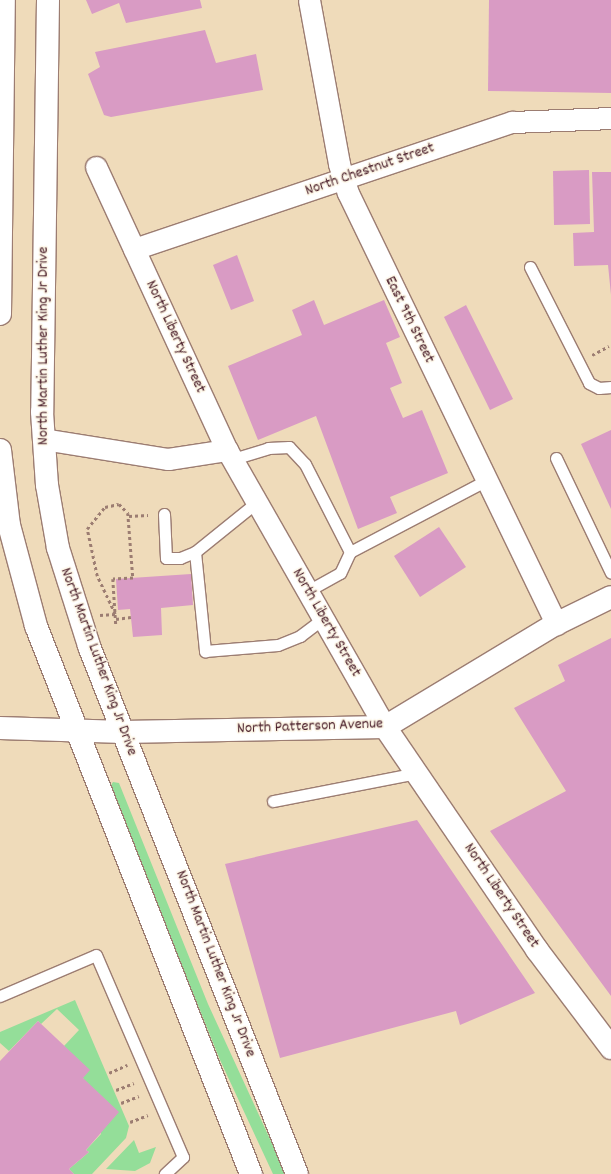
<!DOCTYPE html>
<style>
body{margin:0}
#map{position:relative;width:611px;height:1174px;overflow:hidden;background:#efdbba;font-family:Dekko,sans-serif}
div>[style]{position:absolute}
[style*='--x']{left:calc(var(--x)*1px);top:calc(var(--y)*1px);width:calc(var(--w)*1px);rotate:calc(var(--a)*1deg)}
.green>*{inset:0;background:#94de99}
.building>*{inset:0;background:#d99bc4}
.path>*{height:2.5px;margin-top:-1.25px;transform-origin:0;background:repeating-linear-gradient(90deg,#9c7d72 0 3px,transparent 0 6px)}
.roads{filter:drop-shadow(1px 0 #9c7d72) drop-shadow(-1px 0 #9c7d72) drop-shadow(0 1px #9c7d72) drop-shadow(0 -1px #9c7d72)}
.service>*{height:11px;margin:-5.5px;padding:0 5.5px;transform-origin:5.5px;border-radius:5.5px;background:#fff}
.minor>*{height:21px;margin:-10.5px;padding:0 10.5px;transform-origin:10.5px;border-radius:10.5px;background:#fff}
.secondary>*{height:22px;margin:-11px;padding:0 11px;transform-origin:11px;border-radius:11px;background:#fff}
.primary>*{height:22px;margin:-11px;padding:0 11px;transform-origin:11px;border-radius:11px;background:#fff}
span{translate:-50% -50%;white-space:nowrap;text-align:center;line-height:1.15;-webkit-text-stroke:3px #fcf5e5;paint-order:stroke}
.street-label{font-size:16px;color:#4a1f2b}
</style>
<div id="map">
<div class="green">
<div style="clip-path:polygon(113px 782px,119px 783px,208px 1004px,286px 1174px,273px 1174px,220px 1060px,110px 787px)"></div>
<div style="clip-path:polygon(75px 1000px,129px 1126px,126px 1138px,92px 1174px,74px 1174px,69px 1169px,89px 1152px,86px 1150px,101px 1134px,83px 1078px,64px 1046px,79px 1030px,57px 1009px,41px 1024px,38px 1021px,9px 1051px,0 1043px,0 1032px)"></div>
<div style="clip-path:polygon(134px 1140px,139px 1153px,156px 1147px,150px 1163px,135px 1171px,106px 1169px)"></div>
</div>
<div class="building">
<div style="clip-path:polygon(86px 0,200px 0,202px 8px,126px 23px,119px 3px,92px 14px)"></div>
<div style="clip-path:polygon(489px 0,611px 0,611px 93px,488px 91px)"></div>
<div style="clip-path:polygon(205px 30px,216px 63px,256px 54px,263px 90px,111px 117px,104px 115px,88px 74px,100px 67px,95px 52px)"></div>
<div style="clip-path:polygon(589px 170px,590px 224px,554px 225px,553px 171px)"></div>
<div style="clip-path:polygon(592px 172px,611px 172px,611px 295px,608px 265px,574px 266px,573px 233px,594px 232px)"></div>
<div style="clip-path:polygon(237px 255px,254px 301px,231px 310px,213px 265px)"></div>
<div style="clip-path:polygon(314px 300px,324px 325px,384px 300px,400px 337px,386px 343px,402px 383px,390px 388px,403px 418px,422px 410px,448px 473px,390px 497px,397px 513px,358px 529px,316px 416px,258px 440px,228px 366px,302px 335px,292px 310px)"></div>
<div style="clip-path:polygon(466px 305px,513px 399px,490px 410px,444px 317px)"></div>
<div style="clip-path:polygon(611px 430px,611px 509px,581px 444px)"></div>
<div style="clip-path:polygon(439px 527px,466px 567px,420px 597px,394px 556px)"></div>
<div style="clip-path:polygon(191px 574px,193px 605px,161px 608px,162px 635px,133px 637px,130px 609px,118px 610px,116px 579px)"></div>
<div style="clip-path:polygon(611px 638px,611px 996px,490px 831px,566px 791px,514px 708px,565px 681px,558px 665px)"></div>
<div style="clip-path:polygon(417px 820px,535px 993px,460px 1025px,456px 1011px,280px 1058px,225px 864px)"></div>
<div style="clip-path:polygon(38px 1021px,90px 1070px,83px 1078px,119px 1112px,86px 1150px,89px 1152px,69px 1169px,74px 1174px,0 1174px,0 1061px)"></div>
</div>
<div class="path">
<div style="--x:592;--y:355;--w:19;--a:-28"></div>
<div style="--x:129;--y:516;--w:19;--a:-3"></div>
<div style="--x:100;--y:615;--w:15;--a:-4"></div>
<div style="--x:115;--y:614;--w:42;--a:-115.3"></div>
<div style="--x:97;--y:576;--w:48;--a:-102"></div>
<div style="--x:87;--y:529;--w:28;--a:-51"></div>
<div style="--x:105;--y:507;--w:14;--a:-12"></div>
<div style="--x:119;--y:504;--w:13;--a:45"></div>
<div style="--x:128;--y:513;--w:65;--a:85.6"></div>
<div style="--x:133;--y:578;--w:20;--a:177"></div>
<div style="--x:113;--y:579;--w:46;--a:86.3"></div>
<div style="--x:116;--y:619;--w:15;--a:-8"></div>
<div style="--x:109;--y:1073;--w:20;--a:-24"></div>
<div style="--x:116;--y:1090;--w:19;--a:-21"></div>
<div style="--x:121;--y:1103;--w:19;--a:-21"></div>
<div style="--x:130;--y:1122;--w:19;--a:-21"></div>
</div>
<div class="roads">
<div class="service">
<div style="--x:530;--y:267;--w:130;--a:63"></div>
<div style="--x:589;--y:383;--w:11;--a:27"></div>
<div style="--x:599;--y:388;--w:12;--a:-5"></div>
<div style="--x:556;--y:458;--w:127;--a:64.4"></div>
<div style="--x:233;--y:459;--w:37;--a:-17"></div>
<div style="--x:268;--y:448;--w:21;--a:-3"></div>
<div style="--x:289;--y:447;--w:23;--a:47"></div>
<div style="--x:305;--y:464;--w:99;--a:62.9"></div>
<div style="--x:350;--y:552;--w:23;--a:115"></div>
<div style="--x:340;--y:573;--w:37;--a:151"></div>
<div style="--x:164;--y:514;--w:44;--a:87.4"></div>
<div style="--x:166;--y:558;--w:14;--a:0"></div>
<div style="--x:180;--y:558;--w:16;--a:-22"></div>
<div style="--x:195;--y:552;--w:80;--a:-38.9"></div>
<div style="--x:195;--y:552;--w:100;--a:84.2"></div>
<div style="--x:205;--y:651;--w:73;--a:-4.7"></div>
<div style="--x:278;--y:645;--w:24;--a:-22"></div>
<div style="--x:300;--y:636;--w:30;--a:-37"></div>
<div style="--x:350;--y:552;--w:155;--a:-27.7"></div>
<div style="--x:273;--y:801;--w:147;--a:-11"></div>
<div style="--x:0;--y:996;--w:104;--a:-23.1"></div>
<div style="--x:96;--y:955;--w:220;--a:66.7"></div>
<div style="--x:183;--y:1157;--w:25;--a:137"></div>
</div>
<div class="minor">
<div style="--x:309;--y:0;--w:167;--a:79.6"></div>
<div style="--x:339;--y:164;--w:30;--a:73"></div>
<div style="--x:348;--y:193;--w:479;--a:64.2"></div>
<div style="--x:96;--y:167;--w:312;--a:65.2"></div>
<div style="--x:227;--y:450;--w:319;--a:60.3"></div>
<div style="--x:134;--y:249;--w:399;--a:-18.6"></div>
<div style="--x:512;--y:122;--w:99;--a:-2.3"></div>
<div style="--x:43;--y:439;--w:127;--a:9.1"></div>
<div style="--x:168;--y:459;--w:60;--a:-8.7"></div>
</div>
<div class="secondary">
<div style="--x:385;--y:727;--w:270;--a:55.7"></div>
<div style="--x:537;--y:950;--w:123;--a:52.9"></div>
<div style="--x:0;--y:728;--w:123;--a:1.9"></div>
<div style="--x:123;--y:732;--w:262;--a:-1.1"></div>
<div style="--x:385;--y:727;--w:200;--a:-31.1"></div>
<div style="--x:556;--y:624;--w:61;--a:-26.1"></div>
</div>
<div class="primary">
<div style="--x:48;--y:0;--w:412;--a:90.8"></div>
<div style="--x:42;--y:412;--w:73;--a:86.1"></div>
<div style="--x:47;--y:485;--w:64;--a:80.1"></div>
<div style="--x:58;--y:548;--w:103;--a:72.4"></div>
<div style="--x:89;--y:646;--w:567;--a:68.5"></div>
<div style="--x:0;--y:314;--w:314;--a:-89.3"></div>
<div style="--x:0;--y:450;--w:76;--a:83.2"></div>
<div style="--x:9;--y:525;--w:105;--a:75"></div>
<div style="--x:36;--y:626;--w:589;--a:68.58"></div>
</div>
</div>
<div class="street-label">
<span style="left:370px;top:170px;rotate:-19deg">North Chestnut Street</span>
<span style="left:409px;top:320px;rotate:64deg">East 9th Street</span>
<span style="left:175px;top:337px;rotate:65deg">North Liberty Street</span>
<span style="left:44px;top:346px;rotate:-90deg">North Martin Luther King Jr Drive</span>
<span style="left:326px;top:623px;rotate:60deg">North Liberty Street</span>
<span style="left:98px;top:662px;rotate:70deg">North Martin Luther King Jr Drive</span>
<span style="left:310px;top:727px;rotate:-2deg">North Patterson Avenue</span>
<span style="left:501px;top:896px;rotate:56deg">North Liberty Street</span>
<span style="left:215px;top:964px;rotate:69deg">North Martin Luther King Jr Drive</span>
</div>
</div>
